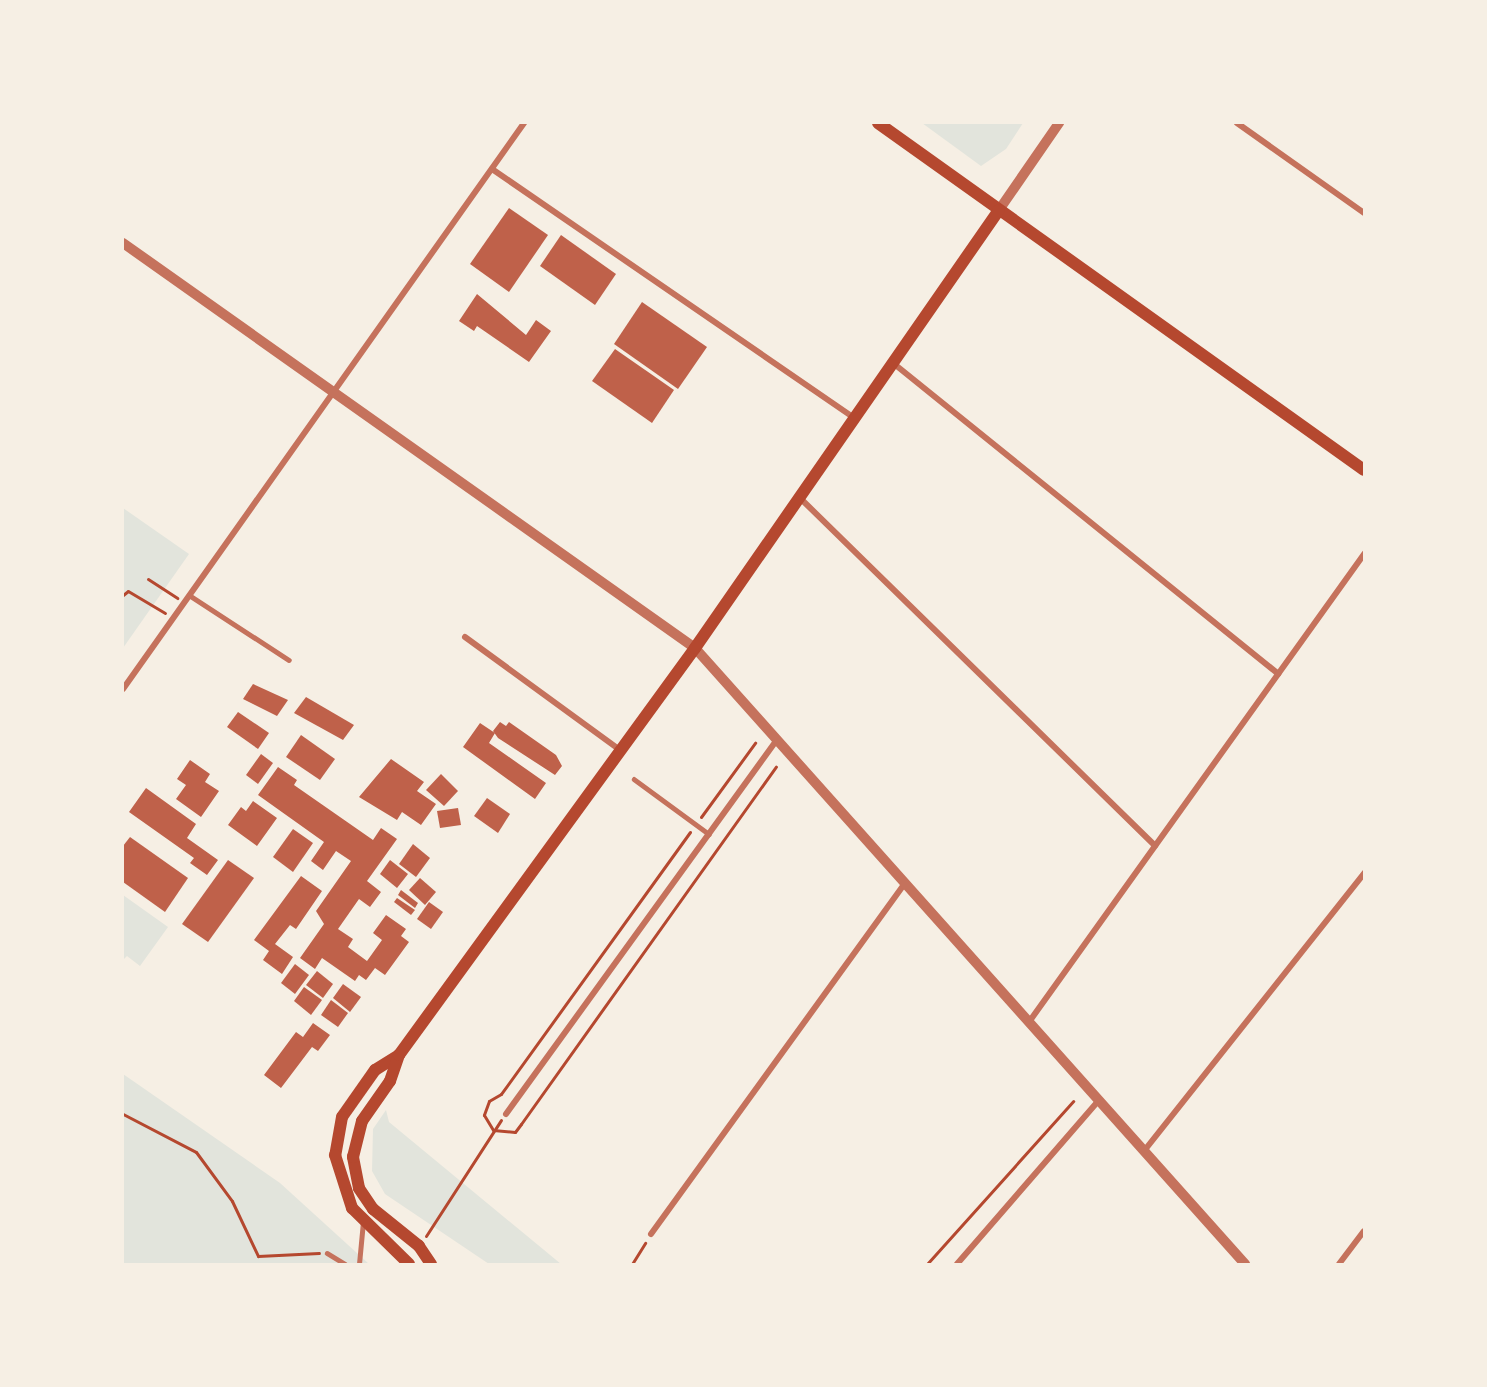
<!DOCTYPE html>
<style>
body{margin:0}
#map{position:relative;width:1487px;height:1387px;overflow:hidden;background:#f6efe4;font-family:"Exo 2",sans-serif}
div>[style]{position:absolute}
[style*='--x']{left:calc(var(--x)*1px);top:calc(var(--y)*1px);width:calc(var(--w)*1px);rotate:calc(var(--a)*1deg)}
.green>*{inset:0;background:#e2e4dc}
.building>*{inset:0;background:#bf614a}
.path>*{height:3px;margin:-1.5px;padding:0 1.5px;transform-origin:1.5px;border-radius:1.5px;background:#b5482f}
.service>*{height:4.5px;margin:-2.25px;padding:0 2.25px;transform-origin:2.25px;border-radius:2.25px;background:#c5725c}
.minor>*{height:6px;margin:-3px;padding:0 3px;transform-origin:3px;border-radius:3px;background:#c5725c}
.tertiary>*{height:10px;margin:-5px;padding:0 5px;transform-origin:5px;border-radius:5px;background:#c5725c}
.secondary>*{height:12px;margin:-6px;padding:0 6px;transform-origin:6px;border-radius:6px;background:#b5482f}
span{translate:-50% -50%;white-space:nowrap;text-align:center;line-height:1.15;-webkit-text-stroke:4.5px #f6efe4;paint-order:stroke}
.frame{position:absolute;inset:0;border:124px solid #f6efe4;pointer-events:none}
</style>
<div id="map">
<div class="green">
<div style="clip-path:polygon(922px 123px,1023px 123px,1006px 149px,981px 166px)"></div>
<div style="clip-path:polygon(123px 508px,189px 554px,123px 648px)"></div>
<div style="clip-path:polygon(123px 895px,168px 927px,140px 966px,127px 956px,123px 960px)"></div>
<div style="clip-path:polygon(123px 1074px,280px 1183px,369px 1264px,123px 1264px)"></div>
<div style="clip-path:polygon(386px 1110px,389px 1122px,561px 1264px,489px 1264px,385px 1194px,372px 1171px,373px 1129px)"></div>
</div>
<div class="building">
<div style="clip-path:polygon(509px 208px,548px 235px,509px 292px,470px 264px)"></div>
<div style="clip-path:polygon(561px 235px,616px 274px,595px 305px,540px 266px)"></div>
<div style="clip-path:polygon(477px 294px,526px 335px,536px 320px,551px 331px,529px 362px,477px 326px,474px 331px,459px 321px)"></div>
<div style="clip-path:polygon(642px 302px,707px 347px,678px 389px,614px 344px)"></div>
<div style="clip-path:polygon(615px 349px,674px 390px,652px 423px,592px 381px)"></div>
<div style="clip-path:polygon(253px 684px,288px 700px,277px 716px,243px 699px)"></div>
<div style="clip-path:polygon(306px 697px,354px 725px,343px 740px,294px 713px)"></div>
<div style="clip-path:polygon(238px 712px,269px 733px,258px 749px,227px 727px)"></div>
<div style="clip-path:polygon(500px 722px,506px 726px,509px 722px,556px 755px,562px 766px,555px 775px,498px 738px,493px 731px)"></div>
<div style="clip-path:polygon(480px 723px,495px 733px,489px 743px,546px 783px,535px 799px,463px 747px)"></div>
<div style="clip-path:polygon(301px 735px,335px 759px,320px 780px,286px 757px)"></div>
<div style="clip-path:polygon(261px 754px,273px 763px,258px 784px,246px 775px)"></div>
<div style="clip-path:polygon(391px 759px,424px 782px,417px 791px,436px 804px,421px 825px,402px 812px,397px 820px,359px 797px)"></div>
<div style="clip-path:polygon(190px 760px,210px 774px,205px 782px,219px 791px,201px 817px,176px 799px,186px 785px,177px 779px)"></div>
<div style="clip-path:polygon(278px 767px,297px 780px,294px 785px,373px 840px,381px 828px,397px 839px,367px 881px,381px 892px,370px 907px,359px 899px,338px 929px,353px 939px,348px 947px,367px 961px,382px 940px,373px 933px,386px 915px,406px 929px,401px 936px,409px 942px,385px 975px,375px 968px,366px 980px,359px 975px,355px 981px,322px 958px,315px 969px,300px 958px,324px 924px,316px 911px,351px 861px,336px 851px,323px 870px,311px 861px,324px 842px,258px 795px)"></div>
<div style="clip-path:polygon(441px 774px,458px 791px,444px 806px,426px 790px)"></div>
<div style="clip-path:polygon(146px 788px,196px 824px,187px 838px,218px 860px,207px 875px,190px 863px,194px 858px,129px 812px)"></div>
<div style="clip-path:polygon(487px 798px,510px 814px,498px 833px,474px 816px)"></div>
<div style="clip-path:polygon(253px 801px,277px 818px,257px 846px,228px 825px,241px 807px,246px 811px)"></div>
<div style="clip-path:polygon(458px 808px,461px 825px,440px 828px,437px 811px)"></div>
<div style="clip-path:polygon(293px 829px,313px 843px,293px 872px,273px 857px)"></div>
<div style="clip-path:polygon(130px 837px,188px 878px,165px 912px,123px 882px,123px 846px)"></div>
<div style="clip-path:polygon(413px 844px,430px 858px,416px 877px,399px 864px)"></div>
<div style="clip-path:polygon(228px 860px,254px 878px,208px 942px,182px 924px)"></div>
<div style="clip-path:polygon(390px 860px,408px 874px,397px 888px,380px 874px)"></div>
<div style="clip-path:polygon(301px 876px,322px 891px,296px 929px,290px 925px,275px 944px,293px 957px,282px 974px,263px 960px,269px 951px,254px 940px)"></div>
<div style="clip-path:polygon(420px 878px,436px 892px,425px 905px,409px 890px)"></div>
<div style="clip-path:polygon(401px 890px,418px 903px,415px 908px,398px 895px)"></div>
<div style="clip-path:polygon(397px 898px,415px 910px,411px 915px,394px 902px)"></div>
<div style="clip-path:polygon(429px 902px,443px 912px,431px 929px,417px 919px)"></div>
<div style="clip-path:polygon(295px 964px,309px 975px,295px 994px,281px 983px)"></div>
<div style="clip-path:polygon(317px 971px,333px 984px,323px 998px,306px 985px)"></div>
<div style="clip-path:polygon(343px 984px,361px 997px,350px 1012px,333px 998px)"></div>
<div style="clip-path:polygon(304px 987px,322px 1000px,311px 1015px,294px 1001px)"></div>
<div style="clip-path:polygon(331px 1000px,348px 1013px,338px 1027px,321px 1015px)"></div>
<div style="clip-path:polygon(313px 1023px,330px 1035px,318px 1051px,312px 1047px,281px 1088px,264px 1075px,296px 1032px,303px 1037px)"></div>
</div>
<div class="path">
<div style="--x:148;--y:579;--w:35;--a:33"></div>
<div style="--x:123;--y:595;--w:6;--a:-39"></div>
<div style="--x:128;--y:591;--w:43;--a:30.7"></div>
<div style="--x:701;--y:817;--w:92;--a:-53.9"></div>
<div style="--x:690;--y:832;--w:323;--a:125.8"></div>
<div style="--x:501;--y:1094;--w:14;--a:150"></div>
<div style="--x:489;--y:1101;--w:15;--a:110"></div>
<div style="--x:484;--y:1115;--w:17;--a:59"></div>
<div style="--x:493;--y:1130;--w:22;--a:5"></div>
<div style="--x:515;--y:1132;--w:10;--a:-53"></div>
<div style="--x:521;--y:1124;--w:439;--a:-54.5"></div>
<div style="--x:123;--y:1114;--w:82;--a:27.5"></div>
<div style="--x:196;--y:1152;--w:61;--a:53.7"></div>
<div style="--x:232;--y:1201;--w:61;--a:64.7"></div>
<div style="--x:258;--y:1256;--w:61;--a:-2.8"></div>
<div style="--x:426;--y:1236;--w:138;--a:-57.1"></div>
<div style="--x:632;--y:1264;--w:25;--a:-58"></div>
<div style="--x:927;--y:1264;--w:219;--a:-48.1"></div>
</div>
<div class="service">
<div style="--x:189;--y:595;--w:119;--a:33"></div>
<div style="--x:634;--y:779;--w:93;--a:36.3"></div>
<div style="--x:327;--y:1253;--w:21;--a:31"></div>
<div style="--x:359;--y:1264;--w:42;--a:-84.6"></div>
</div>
<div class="minor">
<div style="--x:1237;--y:123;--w:156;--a:35.3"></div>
<div style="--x:492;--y:169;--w:439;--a:34.5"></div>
<div style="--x:893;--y:363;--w:495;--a:38.9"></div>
<div style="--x:800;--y:498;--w:497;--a:44.4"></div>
<div style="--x:465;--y:637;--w:192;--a:36.1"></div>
<div style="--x:123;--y:689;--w:694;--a:-54.68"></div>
<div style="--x:1029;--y:1022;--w:576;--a:-54.4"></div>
<div style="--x:506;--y:1114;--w:462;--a:-54.1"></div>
<div style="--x:1144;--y:1151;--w:355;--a:-51.6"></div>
<div style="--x:651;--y:1234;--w:433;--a:-54.1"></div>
<div style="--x:957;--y:1264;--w:217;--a:-49.1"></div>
<div style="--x:1339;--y:1264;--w:41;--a:-52.9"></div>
</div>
<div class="tertiary">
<div style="--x:999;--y:210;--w:106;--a:-55.4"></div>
<div style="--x:123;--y:243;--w:701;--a:35.3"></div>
<div style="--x:695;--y:648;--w:826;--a:48.24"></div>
</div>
<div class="secondary">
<div style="--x:878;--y:123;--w:597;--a:35.53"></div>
<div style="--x:399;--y:1055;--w:28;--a:148"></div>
<div style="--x:375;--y:1070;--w:57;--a:125.1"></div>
<div style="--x:342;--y:1117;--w:39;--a:100"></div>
<div style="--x:335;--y:1155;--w:56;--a:72.2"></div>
<div style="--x:352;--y:1208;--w:80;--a:44.5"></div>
<div style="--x:431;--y:1264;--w:22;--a:-124"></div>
<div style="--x:419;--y:1246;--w:59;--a:-141.2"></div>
<div style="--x:373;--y:1209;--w:25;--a:-124"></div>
<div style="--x:359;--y:1188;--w:32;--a:-101"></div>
<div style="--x:353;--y:1157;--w:37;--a:-76"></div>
<div style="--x:362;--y:1121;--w:49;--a:-55"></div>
<div style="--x:390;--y:1081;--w:28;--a:-71"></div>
<div style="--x:399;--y:1055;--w:503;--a:-53.97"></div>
<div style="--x:695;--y:648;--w:533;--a:-55.24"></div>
</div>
<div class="frame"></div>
</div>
